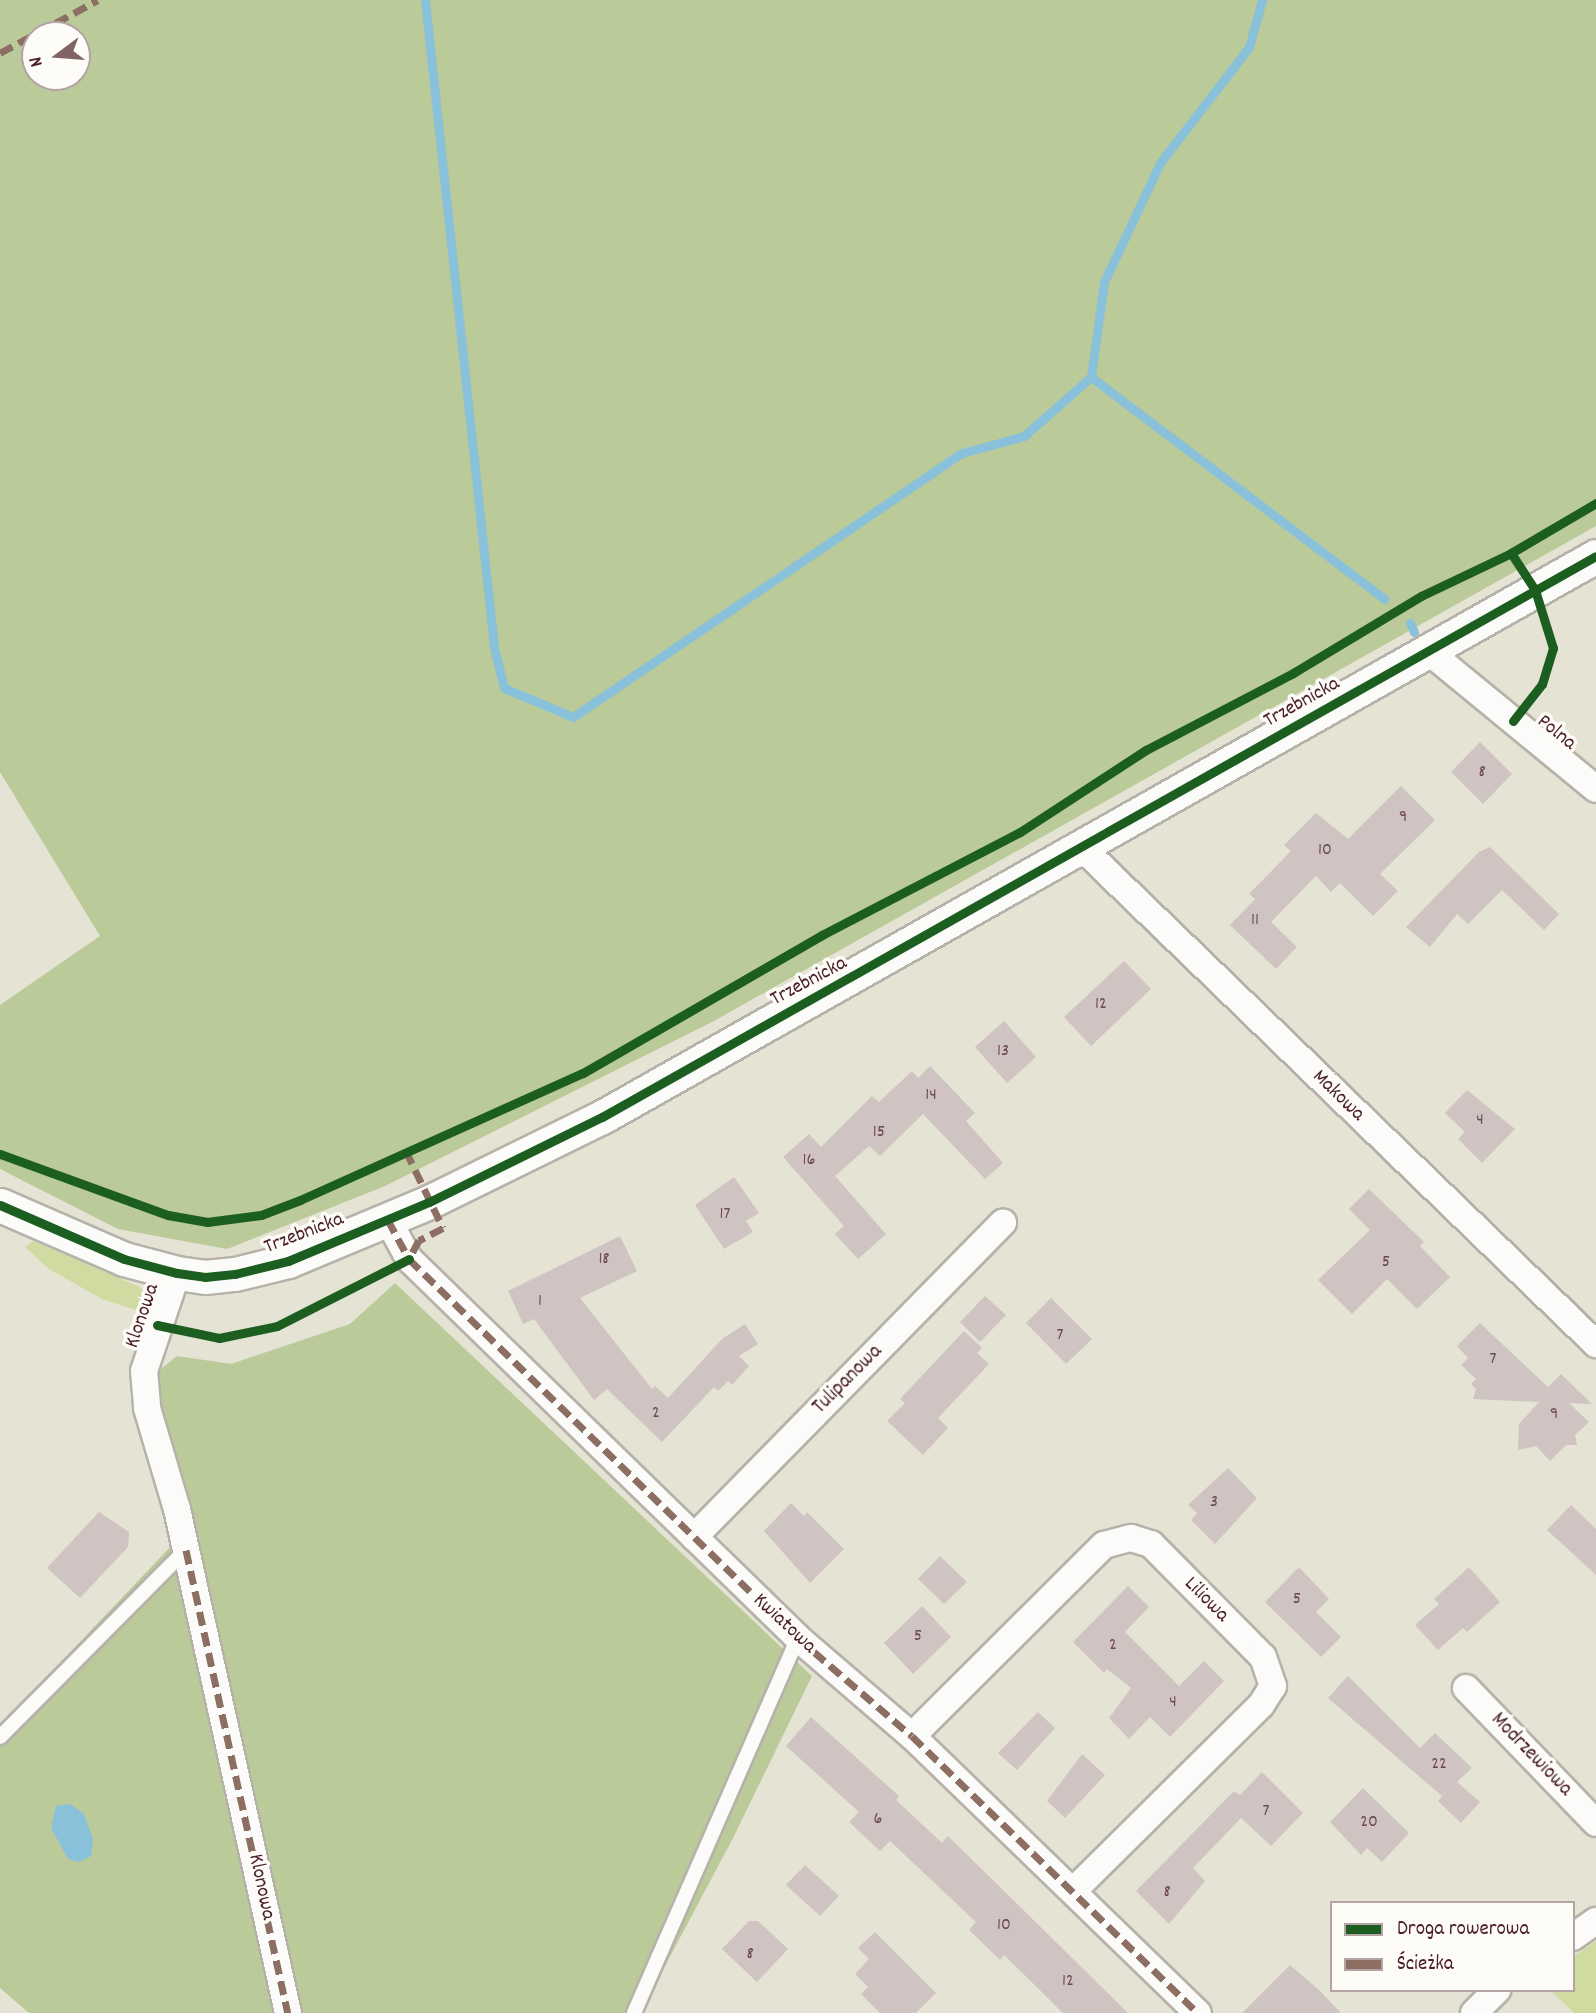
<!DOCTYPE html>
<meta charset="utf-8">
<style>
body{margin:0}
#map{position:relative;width:1596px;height:2013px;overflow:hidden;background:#e5e3d4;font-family:Dekko,sans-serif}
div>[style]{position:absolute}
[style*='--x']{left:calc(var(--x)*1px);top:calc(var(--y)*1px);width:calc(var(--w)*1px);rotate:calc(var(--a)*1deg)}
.green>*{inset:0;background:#d0dba2}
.forest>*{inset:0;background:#baca99}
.water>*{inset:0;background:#8ac1da}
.stream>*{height:9px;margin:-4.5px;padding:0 4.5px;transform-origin:4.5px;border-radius:4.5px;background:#8ac1da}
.building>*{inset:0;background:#d0c4c2}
.roads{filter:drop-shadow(2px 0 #b7b2a9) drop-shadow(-2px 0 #b7b2a9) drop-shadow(0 2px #b7b2a9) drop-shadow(0 -2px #b7b2a9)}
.service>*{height:14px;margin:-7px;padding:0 7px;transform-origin:7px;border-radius:7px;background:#fbfbf9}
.minor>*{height:26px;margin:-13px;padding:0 13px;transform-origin:13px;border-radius:13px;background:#fbfbf9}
.tertiary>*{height:33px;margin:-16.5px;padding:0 16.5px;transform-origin:16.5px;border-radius:16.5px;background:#fbfbf9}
.quiet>*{height:7px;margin-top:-3.5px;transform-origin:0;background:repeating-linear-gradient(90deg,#8d6e63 0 14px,transparent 0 21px)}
.cycleway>*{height:9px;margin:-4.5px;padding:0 4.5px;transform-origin:4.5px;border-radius:4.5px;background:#1b5e20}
span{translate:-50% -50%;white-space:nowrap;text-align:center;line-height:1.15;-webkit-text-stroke:7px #fdfcf7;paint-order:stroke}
.number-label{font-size:18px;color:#6c4851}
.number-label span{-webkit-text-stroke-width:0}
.street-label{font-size:21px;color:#4a1f2b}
.legend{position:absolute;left:1330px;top:1901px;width:245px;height:91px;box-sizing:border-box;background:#fdfcf7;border:2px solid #b5a4a5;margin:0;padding:9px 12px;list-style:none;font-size:21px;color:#4a1f2b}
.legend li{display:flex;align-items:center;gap:14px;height:35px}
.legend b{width:35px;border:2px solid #b5a4a5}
.north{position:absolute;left:21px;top:21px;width:70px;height:70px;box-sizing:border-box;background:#fdfcf7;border:2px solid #b5a4a5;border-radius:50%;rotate:254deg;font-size:19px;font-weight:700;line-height:28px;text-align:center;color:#4a1f2b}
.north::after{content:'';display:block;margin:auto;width:24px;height:32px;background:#806466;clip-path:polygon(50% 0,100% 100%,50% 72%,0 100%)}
</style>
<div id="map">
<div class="green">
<div style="clip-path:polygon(34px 1241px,140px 1287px,147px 1298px,148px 1314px,102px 1299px,49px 1269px,25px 1247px)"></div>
<div style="clip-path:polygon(1596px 1941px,1596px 2013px,1574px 2013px,1550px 1990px,1573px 1990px,1573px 1957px)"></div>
</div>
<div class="forest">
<div style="clip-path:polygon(evenodd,0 0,1596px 0,1596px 526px,712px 1022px,385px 1186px,227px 1249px,118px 1229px,0 1169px,0 1005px,100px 936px,0 772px,0 0,35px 35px,77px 35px,77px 77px,35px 77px,35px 35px)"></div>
<div style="clip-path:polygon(395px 1283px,812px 1676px,733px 1838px,640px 2013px,29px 2013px,0 1988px,0 1726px,194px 1522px,162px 1412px,156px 1373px,177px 1356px,231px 1364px,350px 1324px)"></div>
</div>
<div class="water">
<div style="clip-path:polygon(70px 1804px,84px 1814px,93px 1839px,91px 1856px,79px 1862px,68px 1859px,51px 1828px,56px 1806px)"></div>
</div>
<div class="stream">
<div style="--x:425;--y:0;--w:651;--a:83.91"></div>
<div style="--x:494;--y:647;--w:42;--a:76.3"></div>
<div style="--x:504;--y:688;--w:75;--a:22.8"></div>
<div style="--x:573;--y:717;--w:470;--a:-34.2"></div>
<div style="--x:962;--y:453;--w:64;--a:-15.3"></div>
<div style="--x:1024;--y:436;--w:89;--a:-41.4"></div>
<div style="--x:1091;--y:377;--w:96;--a:-82.2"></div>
<div style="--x:1104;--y:282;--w:132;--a:-64.8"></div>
<div style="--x:1160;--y:163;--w:146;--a:-52.5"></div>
<div style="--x:1249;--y:47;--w:49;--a:-74.5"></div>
<div style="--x:1091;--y:377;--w:368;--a:37.1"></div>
<div style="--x:1410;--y:623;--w:10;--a:66"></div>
</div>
<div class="building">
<div style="clip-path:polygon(1480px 742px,1512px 774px,1483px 804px,1451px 772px)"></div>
<div style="clip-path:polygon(1401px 786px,1435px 820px,1380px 874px,1398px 891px,1373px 916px,1340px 883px,1331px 892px,1316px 876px,1271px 922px,1297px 947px,1276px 969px,1230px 925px,1255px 899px,1249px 894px,1291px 851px,1284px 845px,1316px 813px,1348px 839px)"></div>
<div style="clip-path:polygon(1490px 847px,1559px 914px,1544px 930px,1502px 890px,1468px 924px,1457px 914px,1430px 947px,1406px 927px,1479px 852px)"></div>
<div style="clip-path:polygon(1124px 961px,1151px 989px,1091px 1046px,1064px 1017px)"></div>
<div style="clip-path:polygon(1004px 1021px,1036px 1057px,1007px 1083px,975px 1047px)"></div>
<div style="clip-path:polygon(930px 1066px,975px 1113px,966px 1121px,1003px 1163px,985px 1179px,923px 1114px,880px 1156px,869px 1146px,835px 1176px,886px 1234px,858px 1259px,835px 1234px,844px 1226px,783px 1157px,809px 1134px,821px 1147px,872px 1096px,879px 1102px,912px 1071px,918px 1078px)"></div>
<div style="clip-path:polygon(1467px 1090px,1515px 1129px,1482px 1163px,1458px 1139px,1465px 1132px,1445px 1113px)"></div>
<div style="clip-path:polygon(734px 1177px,759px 1213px,746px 1221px,753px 1232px,724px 1249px,695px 1205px)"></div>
<div style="clip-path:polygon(1369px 1189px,1424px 1242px,1420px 1246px,1450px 1277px,1417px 1309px,1387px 1279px,1352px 1314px,1318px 1280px,1370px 1230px,1349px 1209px)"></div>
<div style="clip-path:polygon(620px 1236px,637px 1271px,580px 1298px,652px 1389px,655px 1386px,668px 1398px,722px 1339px,745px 1324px,758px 1344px,739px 1356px,749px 1366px,732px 1385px,728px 1381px,718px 1391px,714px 1387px,662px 1442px,607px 1389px,594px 1400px,534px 1319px,523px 1324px,508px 1291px)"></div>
<div style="clip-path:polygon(985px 1296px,1006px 1315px,980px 1342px,960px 1322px)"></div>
<div style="clip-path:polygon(1051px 1298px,1092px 1339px,1066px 1364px,1026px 1323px)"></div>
<div style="clip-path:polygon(1480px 1323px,1548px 1387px,1561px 1374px,1592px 1404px,1569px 1403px,1589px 1422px,1575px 1435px,1577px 1445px,1566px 1445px,1550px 1461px,1536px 1446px,1518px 1450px,1519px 1424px,1539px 1402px,1473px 1399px,1476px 1389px,1471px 1384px,1476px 1379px,1461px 1365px,1468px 1358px,1457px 1346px)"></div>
<div style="clip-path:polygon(964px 1331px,982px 1348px,977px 1353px,989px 1364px,938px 1418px,948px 1428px,923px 1455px,887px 1421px,905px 1403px,900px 1399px)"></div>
<div style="clip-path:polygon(1228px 1468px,1257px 1498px,1215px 1544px,1191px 1520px,1197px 1513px,1188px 1505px)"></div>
<div style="clip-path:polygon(791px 1503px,804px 1516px,807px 1512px,844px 1549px,810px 1583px,764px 1531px)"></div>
<div style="clip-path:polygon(1571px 1505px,1596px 1529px,1596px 1575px,1547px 1530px)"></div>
<div style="clip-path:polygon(99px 1512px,129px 1532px,128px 1547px,80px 1598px,47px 1568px)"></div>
<div style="clip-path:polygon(940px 1556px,967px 1582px,944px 1604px,918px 1579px)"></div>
<div style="clip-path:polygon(1299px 1567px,1329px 1599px,1316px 1612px,1341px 1637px,1321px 1657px,1265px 1602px)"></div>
<div style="clip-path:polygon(1469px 1567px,1500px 1602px,1467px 1632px,1463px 1628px,1438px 1650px,1415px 1625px,1439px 1604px,1434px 1599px)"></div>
<div style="clip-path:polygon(1128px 1586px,1149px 1607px,1125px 1632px,1179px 1686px,1204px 1661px,1224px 1681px,1170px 1737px,1150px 1717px,1129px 1739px,1109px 1718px,1131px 1688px,1107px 1669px,1104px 1673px,1073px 1642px)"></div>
<div style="clip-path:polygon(922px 1606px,951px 1637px,913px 1674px,884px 1643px)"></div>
<div style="clip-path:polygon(1348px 1676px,1420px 1748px,1435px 1733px,1472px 1768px,1457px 1782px,1480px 1802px,1461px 1823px,1438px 1801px,1448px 1790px,1442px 1796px,1328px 1698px)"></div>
<div style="clip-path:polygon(1038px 1712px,1055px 1728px,1017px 1770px,998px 1753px)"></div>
<div style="clip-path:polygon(811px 1717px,899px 1796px,896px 1800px,942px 1843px,948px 1836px,1128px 2013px,1063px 2013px,1004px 1955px,1000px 1960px,969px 1930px,976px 1922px,890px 1841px,880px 1851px,849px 1822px,859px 1812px,786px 1746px)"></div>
<div style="clip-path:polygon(1082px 1754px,1105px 1775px,1065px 1818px,1047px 1801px)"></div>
<div style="clip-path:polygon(1262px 1772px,1303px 1813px,1271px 1846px,1241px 1818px,1193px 1868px,1205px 1881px,1169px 1924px,1136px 1891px,1234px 1791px,1240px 1795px)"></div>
<div style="clip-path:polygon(1363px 1788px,1409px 1833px,1382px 1862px,1367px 1848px,1361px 1855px,1330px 1822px)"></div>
<div style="clip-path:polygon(805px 1865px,839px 1896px,820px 1916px,786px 1885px)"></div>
<div style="clip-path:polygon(749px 1921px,758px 1921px,788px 1949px,757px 1982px,722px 1949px)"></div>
<div style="clip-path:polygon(875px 1932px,936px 1993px,916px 2013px,880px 2013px,861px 1994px,868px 1987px,855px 1974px,869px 1959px,858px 1948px)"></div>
<div style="clip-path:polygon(1290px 1965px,1320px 1991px,1341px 2013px,1242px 2013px)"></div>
</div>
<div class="roads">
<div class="service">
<div style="--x:0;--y:1737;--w:264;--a:-45.2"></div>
<div style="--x:634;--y:2013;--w:409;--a:-66.4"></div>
</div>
<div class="minor">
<div style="--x:1428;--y:651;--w:217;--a:39.4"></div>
<div style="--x:1081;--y:847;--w:716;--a:43.98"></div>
<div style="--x:388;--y:1220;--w:44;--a:61.7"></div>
<div style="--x:409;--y:1259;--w:543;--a:44.25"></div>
<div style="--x:798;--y:1638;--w:150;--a:40.7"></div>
<div style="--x:912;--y:1736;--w:398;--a:44.1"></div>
<div style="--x:177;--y:1273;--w:103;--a:108.6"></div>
<div style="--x:144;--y:1371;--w:37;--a:85"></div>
<div style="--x:147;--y:1408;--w:105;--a:73.5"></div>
<div style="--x:177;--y:1509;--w:516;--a:77.58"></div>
<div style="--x:694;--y:1537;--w:441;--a:-45.5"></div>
<div style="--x:1466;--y:1688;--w:187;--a:46.1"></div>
<div style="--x:912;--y:1736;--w:271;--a:-44.9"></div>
<div style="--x:1104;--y:1545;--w:28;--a:-15"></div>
<div style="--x:1131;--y:1538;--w:21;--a:17"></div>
<div style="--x:1151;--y:1544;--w:159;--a:45.3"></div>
<div style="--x:1263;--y:1657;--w:31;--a:71"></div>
<div style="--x:1273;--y:1686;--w:22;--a:122"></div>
<div style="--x:1261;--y:1705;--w:264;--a:135.3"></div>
<div style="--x:1573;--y:1937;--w:28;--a:-35"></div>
<div style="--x:1474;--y:2013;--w:33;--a:-45"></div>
</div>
<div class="tertiary">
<div style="--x:0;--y:1205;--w:135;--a:23.5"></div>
<div style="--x:124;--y:1259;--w:55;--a:14.8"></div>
<div style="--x:177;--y:1273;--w:28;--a:8"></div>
<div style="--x:205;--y:1277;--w:30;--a:-6"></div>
<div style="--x:235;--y:1274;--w:55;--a:-13.8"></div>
<div style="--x:288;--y:1261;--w:153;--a:-22.7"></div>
<div style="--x:429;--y:1202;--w:193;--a:-26.2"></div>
<div style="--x:602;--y:1117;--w:1141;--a:-29.44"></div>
</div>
</div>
<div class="quiet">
<div style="--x:0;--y:53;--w:111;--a:-28.4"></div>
<div style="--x:406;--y:1151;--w:85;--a:64.3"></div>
<div style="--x:443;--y:1228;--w:27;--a:153"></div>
<div style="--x:419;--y:1240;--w:21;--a:118"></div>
<div style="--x:388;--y:1220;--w:44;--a:61.7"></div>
<div style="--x:409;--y:1259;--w:543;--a:44.25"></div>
<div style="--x:798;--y:1638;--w:150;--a:40.7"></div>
<div style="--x:912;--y:1736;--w:398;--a:44.1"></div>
<div style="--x:186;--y:1550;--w:474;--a:77.6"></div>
</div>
<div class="cycleway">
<div style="--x:1511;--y:553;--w:44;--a:57"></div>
<div style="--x:1535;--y:590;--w:61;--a:72.8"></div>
<div style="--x:1553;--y:648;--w:38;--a:107"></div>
<div style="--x:1542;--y:684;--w:47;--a:128.1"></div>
<div style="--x:0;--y:1154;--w:179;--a:20"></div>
<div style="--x:168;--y:1215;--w:40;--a:10"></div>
<div style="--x:207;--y:1222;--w:54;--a:-7.4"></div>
<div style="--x:261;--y:1215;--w:42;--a:-21"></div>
<div style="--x:300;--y:1200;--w:310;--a:-24.2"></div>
<div style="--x:583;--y:1073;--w:276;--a:-30"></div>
<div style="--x:822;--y:935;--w:223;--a:-27.5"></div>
<div style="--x:1020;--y:832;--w:150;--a:-33.1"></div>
<div style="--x:1146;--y:750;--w:166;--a:-27.6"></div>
<div style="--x:1293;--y:673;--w:149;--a:-31"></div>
<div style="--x:1421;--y:596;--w:100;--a:-25.5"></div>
<div style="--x:1511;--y:553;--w:99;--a:-30.5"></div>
<div style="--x:0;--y:1205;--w:135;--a:23.5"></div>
<div style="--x:124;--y:1259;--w:55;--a:14.8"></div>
<div style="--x:177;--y:1273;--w:28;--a:8"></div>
<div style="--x:205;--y:1277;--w:30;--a:-6"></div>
<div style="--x:235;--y:1274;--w:55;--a:-13.8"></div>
<div style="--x:288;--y:1261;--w:153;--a:-22.7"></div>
<div style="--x:429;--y:1202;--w:193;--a:-26.2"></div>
<div style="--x:602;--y:1117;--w:1141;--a:-29.44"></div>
<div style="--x:157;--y:1325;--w:63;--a:11.8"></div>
<div style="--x:219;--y:1338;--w:59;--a:-11.7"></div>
<div style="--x:277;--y:1326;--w:148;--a:-26.9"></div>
</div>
<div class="number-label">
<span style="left:1482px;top:773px">8</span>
<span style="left:1403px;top:818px">9</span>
<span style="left:1325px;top:851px">10</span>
<span style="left:1255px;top:921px">11</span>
<span style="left:1101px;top:1005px">12</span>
<span style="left:1003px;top:1052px">13</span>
<span style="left:931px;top:1096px">14</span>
<span style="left:1480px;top:1121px">4</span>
<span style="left:879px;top:1133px">15</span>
<span style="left:809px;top:1161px">16</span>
<span style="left:725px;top:1215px">17</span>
<span style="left:604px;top:1260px">18</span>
<span style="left:1386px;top:1263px">5</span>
<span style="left:540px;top:1302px">1</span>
<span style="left:1060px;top:1336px">7</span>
<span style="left:1493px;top:1360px">7</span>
<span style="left:656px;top:1414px">2</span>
<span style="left:1554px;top:1415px">9</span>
<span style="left:1214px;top:1503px">3</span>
<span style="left:1297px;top:1600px">5</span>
<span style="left:918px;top:1637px">5</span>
<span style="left:1113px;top:1646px">2</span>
<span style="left:1173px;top:1703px">4</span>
<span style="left:1439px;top:1765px">22</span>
<span style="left:1266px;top:1812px">7</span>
<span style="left:878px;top:1820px">6</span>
<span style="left:1369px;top:1823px">20</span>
<span style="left:1167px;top:1893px">8</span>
<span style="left:1004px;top:1926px">10</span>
<span style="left:750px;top:1955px">8</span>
<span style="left:1068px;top:1982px">12</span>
</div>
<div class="street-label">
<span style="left:1302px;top:703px;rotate:-29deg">Trzebnicka</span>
<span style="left:1556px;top:733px;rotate:39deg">Polna</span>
<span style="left:809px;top:982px;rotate:-28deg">Trzebnicka</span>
<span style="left:1338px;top:1096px;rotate:44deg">Makowa</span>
<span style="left:304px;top:1234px;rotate:-21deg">Trzebnicka</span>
<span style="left:143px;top:1316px;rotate:-71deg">Klonowa</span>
<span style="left:848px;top:1380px;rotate:-45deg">Tulipanowa</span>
<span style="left:1206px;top:1600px;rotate:45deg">Liliowa</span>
<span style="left:784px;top:1624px;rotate:43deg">Kwiatowa</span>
<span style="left:1531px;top:1755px;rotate:46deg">Modrzewiowa</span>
<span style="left:261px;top:1887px;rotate:78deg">Klonowa</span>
</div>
<ul class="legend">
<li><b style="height:9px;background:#1b5e20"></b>Droga rowerowa</li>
<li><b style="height:9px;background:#8d6e63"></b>Ścieżka</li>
</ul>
<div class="north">N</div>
</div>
